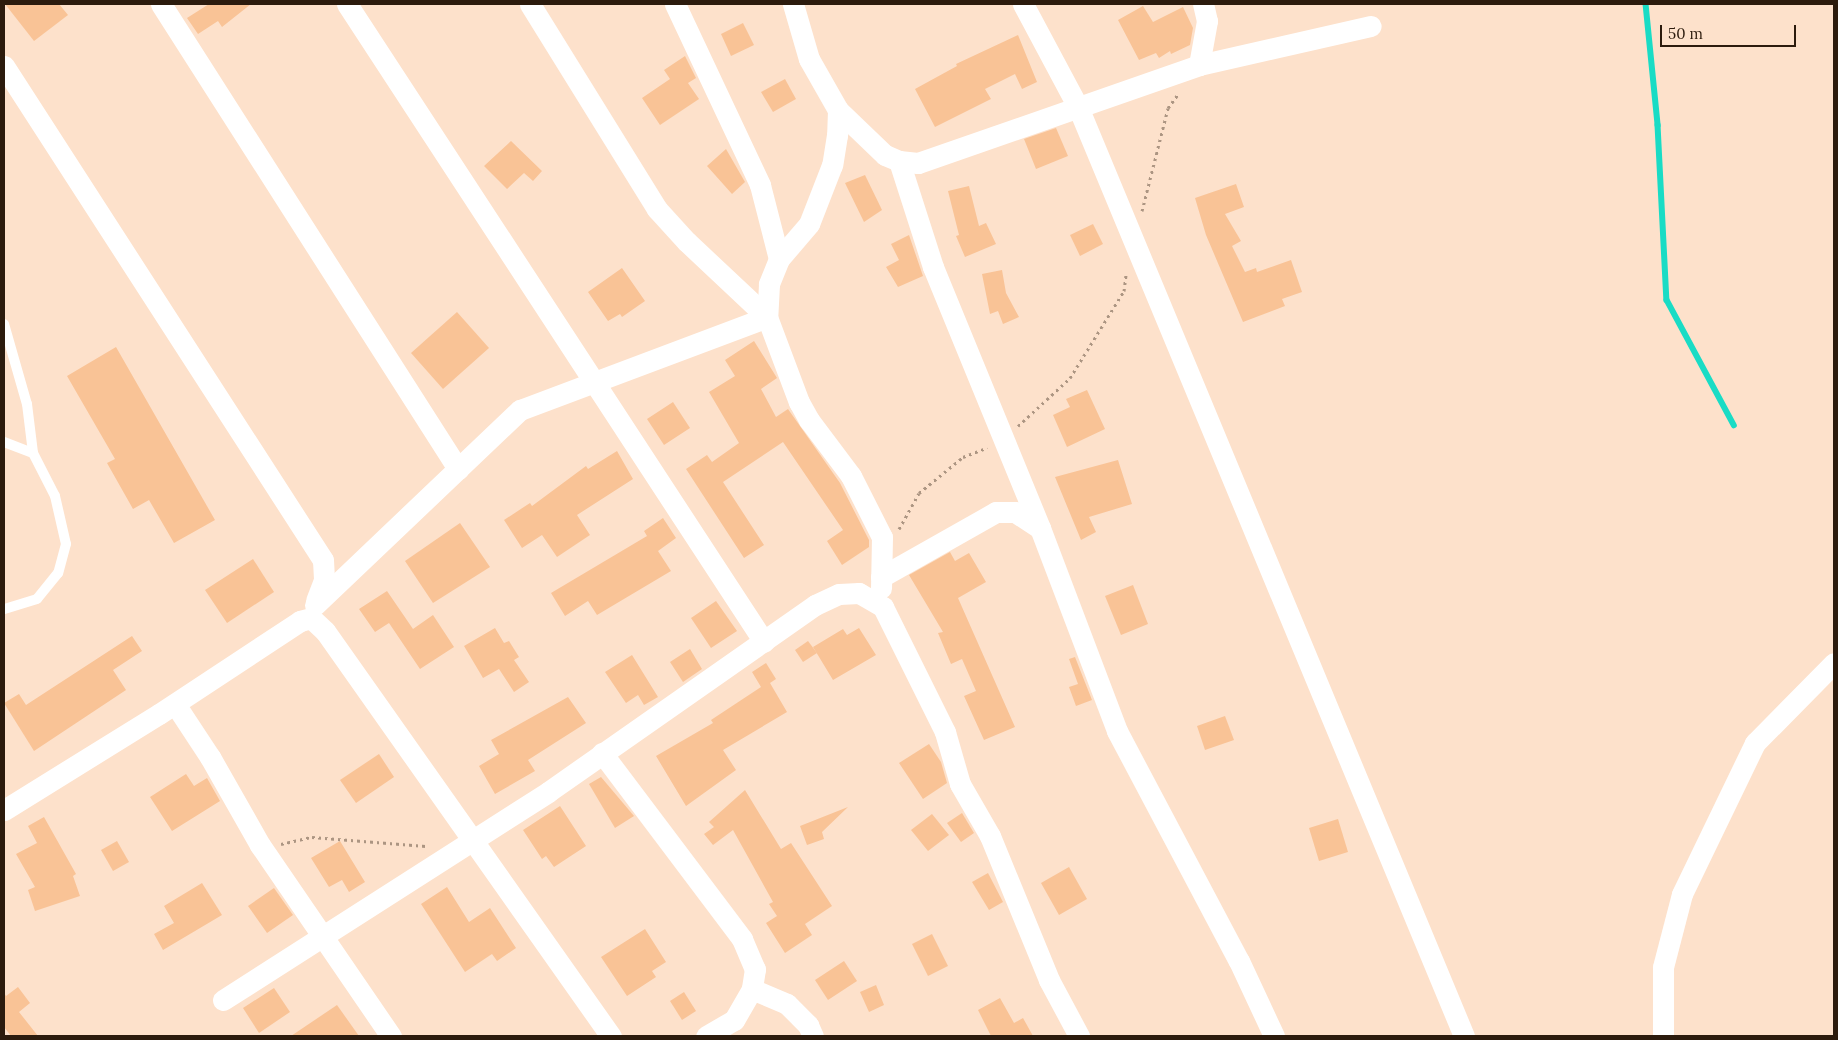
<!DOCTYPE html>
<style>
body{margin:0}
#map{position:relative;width:1838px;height:1040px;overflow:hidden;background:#fde1cb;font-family:Lora,serif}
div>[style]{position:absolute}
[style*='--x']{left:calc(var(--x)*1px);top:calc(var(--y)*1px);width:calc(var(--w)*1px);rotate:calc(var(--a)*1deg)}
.stream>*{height:5.5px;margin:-2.75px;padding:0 2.75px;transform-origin:2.75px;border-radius:2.75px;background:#19dcc5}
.building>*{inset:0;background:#f9c396}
.path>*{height:3px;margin-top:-1.5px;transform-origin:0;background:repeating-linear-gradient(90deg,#ac9582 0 2.5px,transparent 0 6.5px)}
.lane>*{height:10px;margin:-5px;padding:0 5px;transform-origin:5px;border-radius:5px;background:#fff}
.street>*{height:21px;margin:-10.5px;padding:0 10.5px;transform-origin:10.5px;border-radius:10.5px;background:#fff}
span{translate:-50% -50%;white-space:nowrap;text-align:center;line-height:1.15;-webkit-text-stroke:4px #fde1cb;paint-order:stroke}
.frame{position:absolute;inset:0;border:5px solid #2c1b0d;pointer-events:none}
.scale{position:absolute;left:1660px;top:25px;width:136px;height:22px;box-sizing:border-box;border:2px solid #2c1b0d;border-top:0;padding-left:6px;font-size:15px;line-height:18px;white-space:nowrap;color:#2c1b0d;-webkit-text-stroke:4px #fde1cb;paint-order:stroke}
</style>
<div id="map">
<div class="stream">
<div style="--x:1646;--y:4;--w:122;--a:84.3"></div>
<div style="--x:1658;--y:125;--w:175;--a:87.1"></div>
<div style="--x:1667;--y:300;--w:142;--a:61.8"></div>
</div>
<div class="building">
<div style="clip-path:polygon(5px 4px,59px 4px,68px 15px,34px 41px)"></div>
<div style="clip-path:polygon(209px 4px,251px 4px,222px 27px,218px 21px,198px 34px,187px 18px)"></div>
<div style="clip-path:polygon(1143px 6px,1153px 22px,1183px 7px,1193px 28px,1190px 45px,1171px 54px,1170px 51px,1159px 58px,1156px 53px,1139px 60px,1118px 20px)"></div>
<div style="clip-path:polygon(743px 23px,754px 45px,731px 56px,721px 34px)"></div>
<div style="clip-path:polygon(1018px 35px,1037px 82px,1022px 89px,1015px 74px,985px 89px,991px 99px,935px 127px,915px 89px,957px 66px,956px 64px)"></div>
<div style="clip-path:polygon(685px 56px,696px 78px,688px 83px,699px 99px,660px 125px,642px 98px,670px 79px,664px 70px)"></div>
<div style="clip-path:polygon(785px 79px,796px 99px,773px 112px,761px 92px)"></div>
<div style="clip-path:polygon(1056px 128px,1068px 156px,1036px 169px,1024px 139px)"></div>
<div style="clip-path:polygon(511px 141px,542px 171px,533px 181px,524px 173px,507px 189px,484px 166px)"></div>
<div style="clip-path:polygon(726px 149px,745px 182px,732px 194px,707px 166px)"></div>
<div style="clip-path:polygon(865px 175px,882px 210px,864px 222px,845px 183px)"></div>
<div style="clip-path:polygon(1236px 184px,1244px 207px,1225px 214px,1241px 241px,1232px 246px,1245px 272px,1256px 268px,1257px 272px,1291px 260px,1302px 292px,1282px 299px,1285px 306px,1243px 322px,1206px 235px,1195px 198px)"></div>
<div style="clip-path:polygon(969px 186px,979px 226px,986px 223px,996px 244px,965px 257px,956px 236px,959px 235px,948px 191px)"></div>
<div style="clip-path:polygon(1093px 224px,1103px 244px,1080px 256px,1070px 235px)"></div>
<div style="clip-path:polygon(909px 235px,923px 276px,898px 287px,886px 267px,899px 260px,891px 244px)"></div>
<div style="clip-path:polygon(622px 268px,645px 301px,622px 317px,620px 314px,608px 321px,588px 292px)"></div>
<div style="clip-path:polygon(1002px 270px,1006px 293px,1019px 317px,1003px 324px,998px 311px,990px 314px,982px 274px)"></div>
<div style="clip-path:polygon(457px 312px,489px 348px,443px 389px,411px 353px)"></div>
<div style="clip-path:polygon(754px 341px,777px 378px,761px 389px,776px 417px,788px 409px,840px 483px,869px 540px,869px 547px,842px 565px,827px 541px,843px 530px,783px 442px,723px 482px,764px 545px,744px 558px,686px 469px,707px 455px,712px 462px,739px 443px,709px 392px,735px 376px,725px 360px)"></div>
<div style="clip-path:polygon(116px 347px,215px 520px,174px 543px,149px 500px,133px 509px,107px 463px,115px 459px,67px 376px)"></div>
<div style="clip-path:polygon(1087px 390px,1105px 429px,1067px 447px,1053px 415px,1070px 407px,1066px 399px)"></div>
<div style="clip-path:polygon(673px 402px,690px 428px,664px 445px,647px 419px)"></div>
<div style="clip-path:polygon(617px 451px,633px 479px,577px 515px,590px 535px,557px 557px,542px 535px,522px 548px,504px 520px,530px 503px,532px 506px,586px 466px,588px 469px)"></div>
<div style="clip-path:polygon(1118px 460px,1132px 504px,1089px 517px,1096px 532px,1081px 540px,1055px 477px)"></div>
<div style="clip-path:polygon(663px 518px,676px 538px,658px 551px,671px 571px,597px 615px,588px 601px,565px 616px,551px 593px,647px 536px,644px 531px)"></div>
<div style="clip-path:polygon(460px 523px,490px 567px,433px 603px,405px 561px)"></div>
<div style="clip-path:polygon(950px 552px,955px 561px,969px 553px,986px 582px,958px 598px,1015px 727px,984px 740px,964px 696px,976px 691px,962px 659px,951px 664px,938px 633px,943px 632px,909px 575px)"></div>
<div style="clip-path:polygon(253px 559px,274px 592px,227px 623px,205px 590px)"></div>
<div style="clip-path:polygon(1133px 585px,1148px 624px,1121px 635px,1105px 596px)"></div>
<div style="clip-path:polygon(387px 591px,413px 629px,433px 615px,454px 647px,420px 669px,389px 623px,375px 632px,359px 609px)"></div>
<div style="clip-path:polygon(716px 601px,737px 631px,711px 648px,691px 618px)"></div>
<div style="clip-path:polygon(495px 628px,504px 643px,509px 641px,519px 657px,514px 660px,529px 682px,514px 692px,499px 669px,483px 678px,464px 646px)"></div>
<div style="clip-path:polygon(859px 628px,876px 655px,833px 680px,813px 647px,843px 629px,847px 635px)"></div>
<div style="clip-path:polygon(132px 636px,142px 651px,113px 670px,126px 690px,34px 751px,4px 703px,19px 694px,26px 705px)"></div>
<div style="clip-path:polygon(808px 641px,817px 653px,803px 662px,795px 650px)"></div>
<div style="clip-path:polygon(690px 649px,702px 669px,683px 682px,670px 662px)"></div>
<div style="clip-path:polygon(632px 655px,658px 697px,644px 705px,638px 695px,626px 703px,605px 672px)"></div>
<div style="clip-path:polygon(1075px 657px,1092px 700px,1076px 706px,1069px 687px,1078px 684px,1069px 659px)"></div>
<div style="clip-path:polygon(766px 663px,776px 679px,770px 683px,787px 712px,723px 750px,736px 770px,686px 806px,656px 756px,713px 723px,711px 720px,761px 687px,752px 672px)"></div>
<div style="clip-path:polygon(568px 697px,586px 723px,528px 760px,535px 771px,495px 794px,479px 766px,499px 754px,491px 740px)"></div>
<div style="clip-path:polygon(1225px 716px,1234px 740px,1205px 750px,1197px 726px)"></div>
<div style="clip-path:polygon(929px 744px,941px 762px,947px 783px,923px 799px,899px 763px)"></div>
<div style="clip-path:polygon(379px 754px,394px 777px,356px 803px,340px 780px)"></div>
<div style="clip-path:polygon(186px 774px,194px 786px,207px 778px,220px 801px,172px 831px,150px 797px)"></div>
<div style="clip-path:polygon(601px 777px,634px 816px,615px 828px,589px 784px)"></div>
<div style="clip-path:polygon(745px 790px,781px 849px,791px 843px,832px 906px,805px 924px,812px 935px,785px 953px,766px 923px,777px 916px,769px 904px,773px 902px,733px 830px,713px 845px,704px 834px,714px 827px,709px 822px)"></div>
<div style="clip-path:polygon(560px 806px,586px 846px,554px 867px,546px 856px,542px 859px,523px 830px)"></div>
<div style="clip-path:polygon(848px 807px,822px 832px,824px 839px,807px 845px,800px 826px)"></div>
<div style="clip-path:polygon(962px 813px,974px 833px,961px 842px,947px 823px)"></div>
<div style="clip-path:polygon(932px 814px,949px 835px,928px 851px,911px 830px)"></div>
<div style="clip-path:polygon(44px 817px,76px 874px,73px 876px,80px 896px,35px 911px,28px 890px,35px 887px,16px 854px,37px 843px,28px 826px)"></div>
<div style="clip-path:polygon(1338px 819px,1348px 852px,1319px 861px,1309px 828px)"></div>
<div style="clip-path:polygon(117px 841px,129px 862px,113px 871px,101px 850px)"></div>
<div style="clip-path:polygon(340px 841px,365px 882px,349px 892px,342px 880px,329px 887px,311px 858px)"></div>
<div style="clip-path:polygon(1069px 867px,1087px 899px,1059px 915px,1041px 883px)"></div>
<div style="clip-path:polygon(988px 873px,1003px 902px,989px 910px,972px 882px)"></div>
<div style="clip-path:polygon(202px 883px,222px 915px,163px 950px,154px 934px,174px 923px,164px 906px)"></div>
<div style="clip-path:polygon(447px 887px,469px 922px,490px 908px,516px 948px,497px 961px,492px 954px,465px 972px,421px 904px)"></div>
<div style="clip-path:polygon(274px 888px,293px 915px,267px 933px,248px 906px)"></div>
<div style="clip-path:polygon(645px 929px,666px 962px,652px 971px,656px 977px,627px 996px,601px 957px)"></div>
<div style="clip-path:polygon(932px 934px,948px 966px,928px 976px,912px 944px)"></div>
<div style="clip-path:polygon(844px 961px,857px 981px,828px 1000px,815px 980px)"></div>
<div style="clip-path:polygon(876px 985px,884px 1005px,869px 1012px,860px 992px)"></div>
<div style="clip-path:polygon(18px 987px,30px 1003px,19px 1012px,38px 1036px,11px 1036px,4px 1027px,4px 993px,6px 996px)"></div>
<div style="clip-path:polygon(274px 988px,290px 1012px,259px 1033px,243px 1008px)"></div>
<div style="clip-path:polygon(684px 992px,696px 1011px,682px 1020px,670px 1001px)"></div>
<div style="clip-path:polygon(1000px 998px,1014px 1023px,1023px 1018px,1033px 1036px,991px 1036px,978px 1010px)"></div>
<div style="clip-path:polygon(337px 1005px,359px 1036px,291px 1036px)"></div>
</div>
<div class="path">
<div style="--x:1142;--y:211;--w:106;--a:-75.8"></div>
<div style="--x:1168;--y:108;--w:17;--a:-54"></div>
<div style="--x:1018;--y:426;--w:71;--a:-42.7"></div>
<div style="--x:1070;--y:378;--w:102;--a:-58.2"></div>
<div style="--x:1124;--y:291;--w:16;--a:-83"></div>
<div style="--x:899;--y:529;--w:41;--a:-60.9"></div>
<div style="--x:919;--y:493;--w:57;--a:-39.3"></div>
<div style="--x:963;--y:457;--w:26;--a:-21"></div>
<div style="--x:281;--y:844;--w:32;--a:-13"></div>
<div style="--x:312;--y:837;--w:114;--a:4.5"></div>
</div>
<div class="lane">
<div style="--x:4;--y:324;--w:83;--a:74"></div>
<div style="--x:27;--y:404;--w:49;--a:83"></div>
<div style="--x:33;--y:453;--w:48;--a:62.9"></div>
<div style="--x:55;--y:496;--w:49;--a:77.1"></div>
<div style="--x:66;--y:544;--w:30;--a:105"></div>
<div style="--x:58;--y:573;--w:33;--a:129"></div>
<div style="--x:37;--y:599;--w:34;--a:163"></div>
<div style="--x:4;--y:442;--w:31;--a:21"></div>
</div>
<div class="street">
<div style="--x:161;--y:4;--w:552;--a:57.43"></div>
<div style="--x:347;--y:4;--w:762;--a:56.83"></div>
<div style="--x:675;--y:4;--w:200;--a:64.8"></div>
<div style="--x:760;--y:185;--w:76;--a:75.6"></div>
<div style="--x:793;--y:4;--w:57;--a:73.8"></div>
<div style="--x:809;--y:59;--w:59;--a:60.4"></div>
<div style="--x:838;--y:110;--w:25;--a:92"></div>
<div style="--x:837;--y:135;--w:30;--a:99"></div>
<div style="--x:832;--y:165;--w:63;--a:111.3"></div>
<div style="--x:809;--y:224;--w:46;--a:130.6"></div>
<div style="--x:779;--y:259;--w:27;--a:112"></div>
<div style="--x:769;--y:284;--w:33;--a:93"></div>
<div style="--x:767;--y:317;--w:91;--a:69.4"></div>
<div style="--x:799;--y:402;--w:21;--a:61"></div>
<div style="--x:809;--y:420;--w:70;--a:53.1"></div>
<div style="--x:851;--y:476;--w:68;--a:63.1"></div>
<div style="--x:882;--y:537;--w:51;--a:91.1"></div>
<div style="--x:1023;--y:4;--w:117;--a:61.9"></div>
<div style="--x:1078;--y:107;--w:1006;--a:67.44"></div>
<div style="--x:1199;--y:65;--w:45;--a:-79.7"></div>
<div style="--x:1207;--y:21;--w:17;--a:-103"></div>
<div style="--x:4;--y:66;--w:588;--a:57.15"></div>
<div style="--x:323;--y:560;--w:20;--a:87"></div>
<div style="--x:324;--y:580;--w:22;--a:111"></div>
<div style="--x:838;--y:110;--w:65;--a:43.8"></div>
<div style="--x:885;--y:155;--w:15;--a:23"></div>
<div style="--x:899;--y:161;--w:19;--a:6"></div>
<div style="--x:918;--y:163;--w:298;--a:-19.2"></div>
<div style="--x:1199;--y:65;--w:176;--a:-12.8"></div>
<div style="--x:899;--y:161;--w:111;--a:72.2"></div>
<div style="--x:933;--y:267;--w:282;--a:67.7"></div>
<div style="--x:881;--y:577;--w:132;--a:-29.5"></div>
<div style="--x:996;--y:512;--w:19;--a:0"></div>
<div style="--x:1015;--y:512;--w:30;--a:33"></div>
<div style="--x:1040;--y:528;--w:217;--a:69.2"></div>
<div style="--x:1117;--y:731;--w:260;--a:62.1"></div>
<div style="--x:1239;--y:961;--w:83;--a:65"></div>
<div style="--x:315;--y:605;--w:283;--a:-43.6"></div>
<div style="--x:520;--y:410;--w:264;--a:-20.6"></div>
<div style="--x:767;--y:317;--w:110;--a:-136.8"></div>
<div style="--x:687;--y:242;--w:45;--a:-132.3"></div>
<div style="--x:657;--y:209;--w:241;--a:-121.8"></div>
<div style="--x:311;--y:618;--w:19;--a:43"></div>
<div style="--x:325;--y:631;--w:496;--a:54.8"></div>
<div style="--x:175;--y:704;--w:64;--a:56.6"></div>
<div style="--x:210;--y:757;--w:101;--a:60.4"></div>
<div style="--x:260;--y:845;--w:232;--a:55.6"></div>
<div style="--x:602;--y:753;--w:233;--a:53"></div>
<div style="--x:742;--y:939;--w:33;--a:67"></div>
<div style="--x:755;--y:969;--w:20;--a:99"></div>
<div style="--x:752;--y:989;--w:36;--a:120"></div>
<div style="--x:734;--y:1020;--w:32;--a:150"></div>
<div style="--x:4;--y:810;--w:182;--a:-31.8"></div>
<div style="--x:159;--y:714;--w:169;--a:-33.4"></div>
<div style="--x:300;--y:621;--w:11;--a:-15"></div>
<div style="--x:752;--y:989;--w:38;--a:23"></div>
<div style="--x:787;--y:1004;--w:30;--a:45"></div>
<div style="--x:808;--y:1025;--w:12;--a:66"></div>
<div style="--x:223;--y:1000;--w:386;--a:-32.6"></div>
<div style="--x:548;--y:792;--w:326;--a:-35"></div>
<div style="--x:815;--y:605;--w:26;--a:-25"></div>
<div style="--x:839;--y:594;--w:20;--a:-3"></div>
<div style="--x:859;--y:593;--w:28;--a:30"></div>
<div style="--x:883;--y:607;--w:140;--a:63.6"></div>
<div style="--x:945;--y:732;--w:54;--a:73.9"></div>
<div style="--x:960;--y:784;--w:60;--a:60"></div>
<div style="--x:990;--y:836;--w:156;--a:67.7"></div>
<div style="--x:1049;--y:980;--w:64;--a:61.8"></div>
<div style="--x:1663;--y:1036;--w:69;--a:-90"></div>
<div style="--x:1663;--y:967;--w:75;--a:-75.4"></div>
<div style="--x:1682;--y:894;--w:168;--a:-64.2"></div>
<div style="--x:1755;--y:743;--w:112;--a:-45.4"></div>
</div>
<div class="frame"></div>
<div class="scale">50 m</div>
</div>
